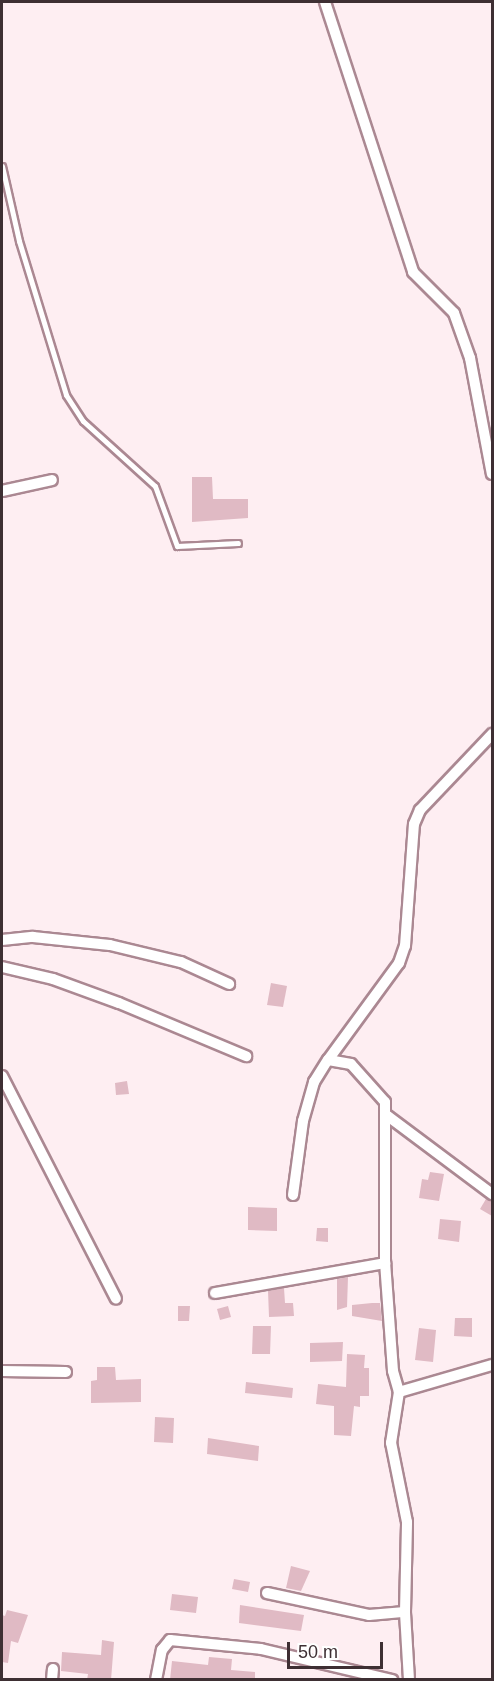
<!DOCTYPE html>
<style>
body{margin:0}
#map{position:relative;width:494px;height:1681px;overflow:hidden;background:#feeef2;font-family:Arial,sans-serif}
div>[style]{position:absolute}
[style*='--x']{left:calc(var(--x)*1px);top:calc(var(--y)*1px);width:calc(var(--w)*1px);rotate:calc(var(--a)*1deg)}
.building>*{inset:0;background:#e0bac4}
.roads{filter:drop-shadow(2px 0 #ab8892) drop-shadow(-2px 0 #ab8892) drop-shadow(0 2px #ab8892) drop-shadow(0 -2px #ab8892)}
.lane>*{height:5px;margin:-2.5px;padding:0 2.5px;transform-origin:2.5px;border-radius:2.5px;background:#fff}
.street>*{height:10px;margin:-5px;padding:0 5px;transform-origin:5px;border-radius:5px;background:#fff}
span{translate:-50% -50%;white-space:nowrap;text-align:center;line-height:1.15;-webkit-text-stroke:6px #fff;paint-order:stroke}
.frame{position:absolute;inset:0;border:3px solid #3e2f33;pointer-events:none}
.scale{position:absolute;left:287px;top:1642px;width:96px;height:27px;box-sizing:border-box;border:3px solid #3e2f33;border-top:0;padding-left:8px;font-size:18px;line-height:21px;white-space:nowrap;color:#3e2f33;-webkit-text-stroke:4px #fff;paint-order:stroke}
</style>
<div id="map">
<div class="building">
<div style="clip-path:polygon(192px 477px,212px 477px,213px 499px,248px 499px,248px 518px,192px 522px)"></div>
<div style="clip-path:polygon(271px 983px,287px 986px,283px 1007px,267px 1005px)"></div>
<div style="clip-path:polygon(127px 1081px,129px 1094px,116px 1095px,115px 1083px)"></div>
<div style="clip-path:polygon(430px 1172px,444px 1174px,439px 1201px,419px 1198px,422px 1179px,428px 1180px)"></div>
<div style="clip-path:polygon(486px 1199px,492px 1201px,492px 1216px,480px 1209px)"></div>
<div style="clip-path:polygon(248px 1207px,277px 1208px,277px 1231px,248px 1230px)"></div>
<div style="clip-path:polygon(440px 1219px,461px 1221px,459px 1242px,438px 1239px)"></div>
<div style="clip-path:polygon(317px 1228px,328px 1228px,328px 1242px,316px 1241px)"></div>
<div style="clip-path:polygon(348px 1277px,347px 1307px,337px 1310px,337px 1279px)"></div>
<div style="clip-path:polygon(284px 1288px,285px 1303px,293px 1303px,294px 1316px,269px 1317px,268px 1291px)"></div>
<div style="clip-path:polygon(372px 1303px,380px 1303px,382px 1321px,352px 1316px,352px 1305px)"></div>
<div style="clip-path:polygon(178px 1306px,190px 1306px,189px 1321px,178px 1321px)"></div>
<div style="clip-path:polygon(228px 1306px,231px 1317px,220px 1320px,217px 1309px)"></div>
<div style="clip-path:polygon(455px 1318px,472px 1318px,472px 1337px,454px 1336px)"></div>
<div style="clip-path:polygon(253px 1326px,271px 1326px,270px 1354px,252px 1354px)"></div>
<div style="clip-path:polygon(419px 1328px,436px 1330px,433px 1362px,415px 1360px)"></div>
<div style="clip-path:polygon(343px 1342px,342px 1361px,310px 1362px,310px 1343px)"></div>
<div style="clip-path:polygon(347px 1354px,365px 1355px,364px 1368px,369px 1368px,369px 1396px,360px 1396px,360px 1407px,354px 1406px,351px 1436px,334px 1435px,334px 1406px,316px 1404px,318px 1384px,346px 1387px)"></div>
<div style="clip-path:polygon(97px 1367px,115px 1367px,116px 1380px,141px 1379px,141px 1402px,91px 1403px,91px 1381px,97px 1380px)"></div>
<div style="clip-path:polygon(246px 1382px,293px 1388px,292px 1398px,245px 1393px)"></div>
<div style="clip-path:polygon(155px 1417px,174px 1418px,173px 1443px,154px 1442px)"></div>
<div style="clip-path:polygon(208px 1438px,259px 1446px,258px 1461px,207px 1454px)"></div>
<div style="clip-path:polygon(291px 1566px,310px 1571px,301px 1591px,286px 1588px)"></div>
<div style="clip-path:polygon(234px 1579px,250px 1582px,248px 1592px,232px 1589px)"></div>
<div style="clip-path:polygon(172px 1594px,198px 1597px,196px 1613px,170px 1610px)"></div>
<div style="clip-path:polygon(240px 1605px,304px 1615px,301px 1631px,239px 1623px)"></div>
<div style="clip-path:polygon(7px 1610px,28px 1615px,18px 1643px,11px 1641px,8px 1663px,2px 1662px,2px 1615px,5px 1616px)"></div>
<div style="clip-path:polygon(102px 1640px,114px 1642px,111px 1680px,87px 1680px,88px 1674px,61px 1671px,62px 1652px,101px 1655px)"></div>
<div style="clip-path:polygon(209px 1657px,232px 1659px,231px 1670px,255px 1672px,255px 1680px,170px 1680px,172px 1661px,208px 1665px)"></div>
</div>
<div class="roads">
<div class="lane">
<div style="--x:2;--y:166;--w:77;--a:77.2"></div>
<div style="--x:19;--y:241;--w:161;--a:73"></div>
<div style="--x:66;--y:395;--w:31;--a:57"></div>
<div style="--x:83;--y:421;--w:97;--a:42.1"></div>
<div style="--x:155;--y:486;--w:64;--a:69.9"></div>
<div style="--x:177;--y:546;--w:61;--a:-2.8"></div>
</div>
<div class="street">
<div style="--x:325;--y:2;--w:284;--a:71.9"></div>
<div style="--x:413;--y:272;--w:58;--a:45"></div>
<div style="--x:454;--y:313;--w:48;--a:70.4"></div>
<div style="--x:470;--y:358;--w:118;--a:79.3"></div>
<div style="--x:2;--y:491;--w:51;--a:-12.4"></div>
<div style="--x:2;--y:940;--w:31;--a:-6"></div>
<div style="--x:33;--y:937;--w:77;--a:5.9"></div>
<div style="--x:110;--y:945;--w:73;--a:13.5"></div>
<div style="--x:181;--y:962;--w:53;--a:24.6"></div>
<div style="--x:2;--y:967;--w:52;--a:13.2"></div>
<div style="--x:53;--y:979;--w:70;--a:20"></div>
<div style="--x:119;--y:1003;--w:138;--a:22.7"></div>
<div style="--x:2;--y:1076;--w:250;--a:62.9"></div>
<div style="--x:385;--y:1114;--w:134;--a:36.8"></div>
<div style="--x:293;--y:1195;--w:75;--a:-82.3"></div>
<div style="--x:303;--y:1121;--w:41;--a:-74.2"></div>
<div style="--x:314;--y:1082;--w:26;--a:-58"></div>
<div style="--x:215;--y:1293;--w:173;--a:-10"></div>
<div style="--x:2;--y:1371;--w:64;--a:0.9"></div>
<div style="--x:399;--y:1392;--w:97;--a:-16.2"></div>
<div style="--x:267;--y:1593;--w:104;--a:12.2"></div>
<div style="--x:369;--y:1615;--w:36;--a:-5"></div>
<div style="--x:52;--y:1680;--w:11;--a:-85"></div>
<div style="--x:156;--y:1680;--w:31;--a:-79"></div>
<div style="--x:162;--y:1650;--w:13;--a:-51"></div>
<div style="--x:170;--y:1640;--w:91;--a:5.6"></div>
<div style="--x:261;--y:1649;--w:135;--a:13.3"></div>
<div style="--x:409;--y:1680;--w:68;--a:-93.4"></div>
<div style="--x:405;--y:1612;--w:90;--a:-88.7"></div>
<div style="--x:407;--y:1522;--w:81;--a:-101.4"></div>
<div style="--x:391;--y:1443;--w:52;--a:-81.1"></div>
<div style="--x:399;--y:1392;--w:22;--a:-106"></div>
<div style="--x:393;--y:1371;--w:108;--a:-94.2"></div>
<div style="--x:385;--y:1263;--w:161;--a:-90"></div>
<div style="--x:385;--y:1102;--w:51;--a:-131.8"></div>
<div style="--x:351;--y:1064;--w:23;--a:-170"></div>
<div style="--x:328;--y:1060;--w:120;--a:-53.8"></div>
<div style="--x:399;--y:963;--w:18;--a:-71"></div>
<div style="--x:405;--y:946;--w:122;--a:-85.8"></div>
<div style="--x:414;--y:824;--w:15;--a:-67"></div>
<div style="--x:420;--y:810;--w:105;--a:-46.5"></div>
</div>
</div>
<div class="frame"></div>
<div class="scale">50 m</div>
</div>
